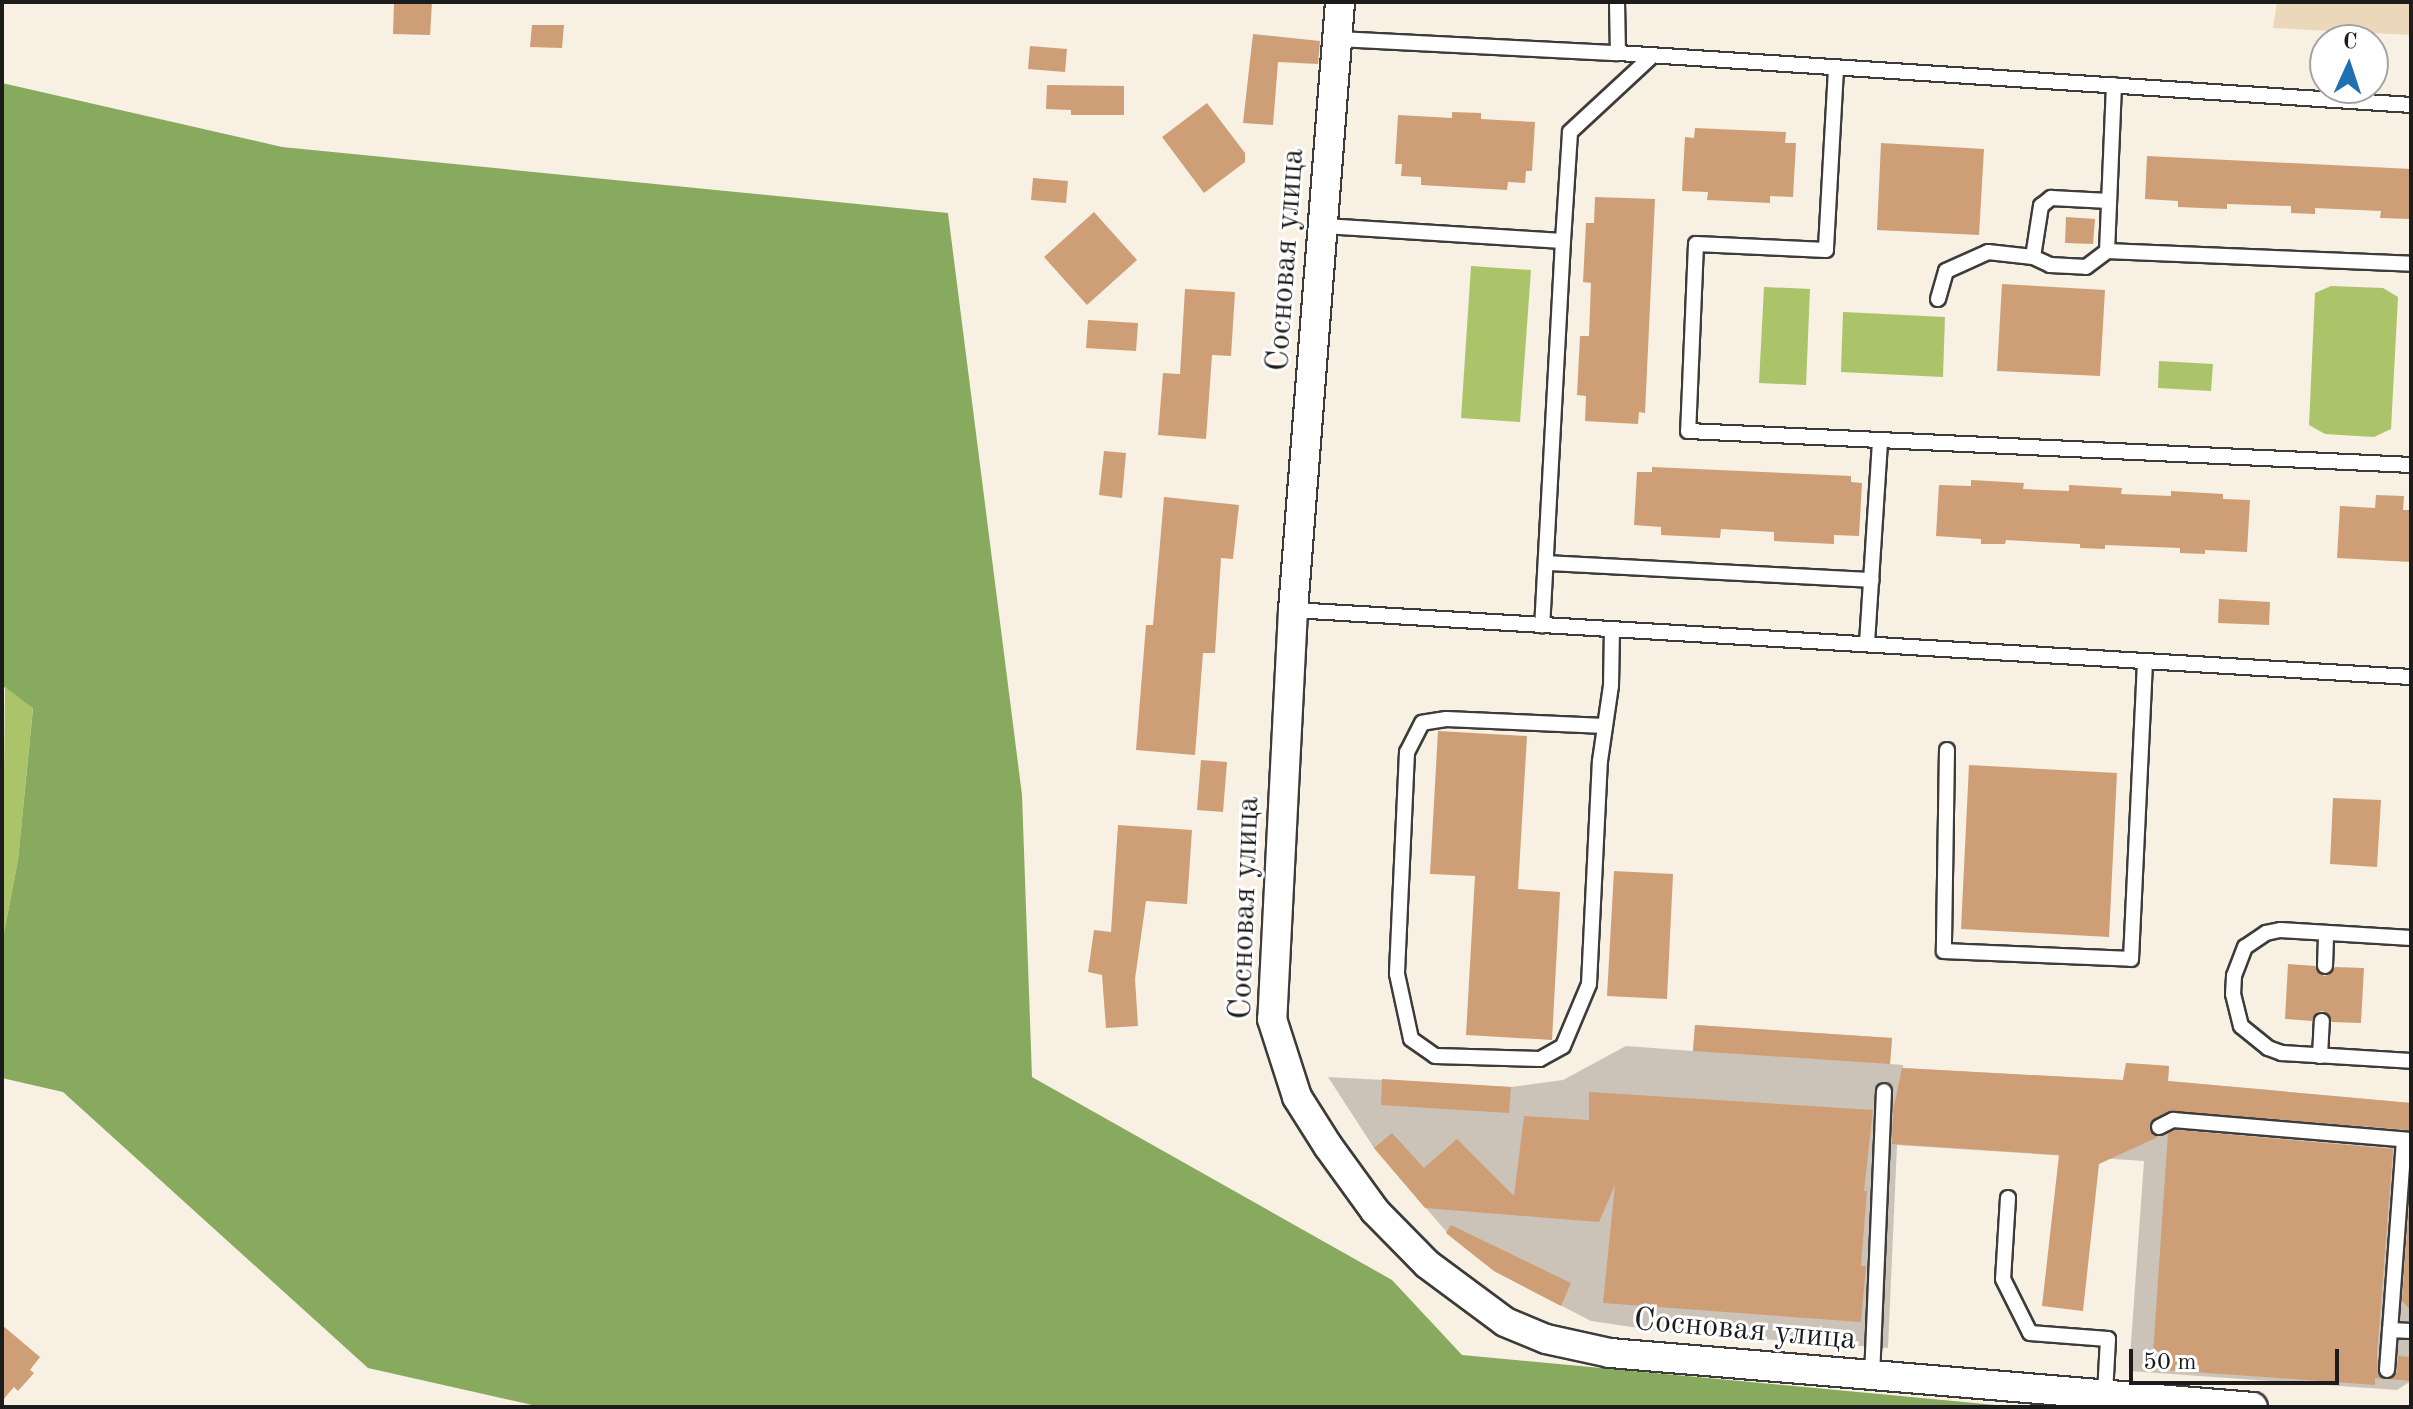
<!DOCTYPE html>
<meta charset="utf-8">
<style>
body{margin:0}
#map{position:relative;width:2413px;height:1409px;overflow:hidden;background:#f8f0e2;font-family:"Old Standard TT",serif}
div>[style]{position:absolute}
[style*='--x']{left:calc(var(--x)*1px);top:calc(var(--y)*1px);width:calc(var(--w)*1px);rotate:calc(var(--a)*1deg)}
.built>*{inset:0;background:#ebd8ba}
.industrial>*{inset:0;background:#cbc3b8}
.green>*{inset:0;background:#abc46a}
.forest>*{inset:0;background:#88aa5e}
.building>*{inset:0;background:#ce9f76}
.roads{filter:drop-shadow(2px 0 #3d3c3a) drop-shadow(-2px 0 #3d3c3a) drop-shadow(0 2px #3d3c3a) drop-shadow(0 -2px #3d3c3a)}
.lane>*{height:14px;margin:-7px;padding:0 7px;transform-origin:7px;border-radius:7px;background:#fff}
.street>*{height:28px;margin:-14px;padding:0 14px;transform-origin:14px;border-radius:14px;background:#fff}
span{translate:-50% -50%;white-space:nowrap;text-align:center;line-height:1.15;-webkit-text-stroke:6px #fff;paint-order:stroke}
.street-label{font-size:32px;color:#1c1c1c}
.frame{position:absolute;inset:0;border:4px solid #1c1c1c;pointer-events:none}
.north{position:absolute;left:2309px;top:24px;width:80px;height:80px;box-sizing:border-box;background:#fff;border:2px solid #a4a4a4;border-radius:50%;rotate:3deg;font-size:22px;font-weight:700;line-height:32px;text-align:center;color:#1c1c1c}
.north::after{content:'';display:block;margin:auto;width:28px;height:36px;background:#1f6fb2;clip-path:polygon(50% 0,100% 100%,50% 72%,0 100%)}
.scale{position:absolute;left:2129px;top:1349px;width:210px;height:36px;box-sizing:border-box;border:4px solid #1c1c1c;border-top:0;padding-left:10px;font-size:24px;line-height:28px;white-space:nowrap;color:#1c1c1c;-webkit-text-stroke:6px #fff;paint-order:stroke}
</style>
<div id="map">
<div class="built">
<div style="clip-path:polygon(2277px 2px,2411px 2px,2411px 35px,2273px 28px)"></div>
</div>
<div class="industrial">
<div style="clip-path:polygon(1695px 1025px,1892px 1038px,1890px 1064px,1903px 1065px,1903px 1068px,2123px 1080px,2126px 1063px,2169px 1066px,2168px 1081px,2411px 1103px,2411px 1381px,2397px 1390px,2129px 1371px,2144px 1161px,1897px 1145px,1888px 1348px,1666px 1332px,1591px 1321px,1494px 1271px,1451px 1237px,1374px 1148px,1328px 1077px,1511px 1087px,1563px 1080px,1626px 1046px,1693px 1051px)"></div>
</div>
<div class="green">
<div style="clip-path:polygon(1471px 266px,1531px 270px,1520px 422px,1461px 418px)"></div>
<div style="clip-path:polygon(2331px 286px,2383px 288px,2398px 297px,2391px 429px,2374px 437px,2325px 434px,2309px 425px,2315px 293px)"></div>
<div style="clip-path:polygon(1764px 287px,1810px 289px,1806px 385px,1759px 383px)"></div>
<div style="clip-path:polygon(1843px 312px,1945px 317px,1943px 377px,1841px 372px)"></div>
<div style="clip-path:polygon(2159px 361px,2213px 364px,2211px 391px,2158px 388px)"></div>
<div style="clip-path:polygon(5px 686px,33px 707px,18px 860px,2px 943px)"></div>
</div>
<div class="forest">
<div style="clip-path:polygon(2px 83px,282px 147px,948px 213px,1022px 795px,1032px 1077px,1392px 1280px,1462px 1355px,2017px 1407px,541px 1407px,368px 1368px,63px 1092px,2px 1078px,2px 943px,18px 860px,33px 708px,5px 687px,2px 689px)"></div>
</div>
<div class="building">
<div style="clip-path:polygon(394px 2px,432px 2px,430px 35px,393px 34px)"></div>
<div style="clip-path:polygon(532px 25px,564px 25px,562px 48px,530px 47px)"></div>
<div style="clip-path:polygon(1253px 34px,1320px 41px,1318px 64px,1278px 62px,1273px 125px,1243px 123px)"></div>
<div style="clip-path:polygon(1030px 46px,1067px 49px,1065px 72px,1028px 69px)"></div>
<div style="clip-path:polygon(1047px 85px,1124px 86px,1124px 115px,1071px 115px,1071px 110px,1046px 109px)"></div>
<div style="clip-path:polygon(1207px 103px,1245px 153px,1245px 162px,1204px 193px,1162px 137px)"></div>
<div style="clip-path:polygon(1452px 112px,1481px 113px,1481px 119px,1535px 122px,1532px 171px,1526px 171px,1525px 183px,1508px 182px,1507px 190px,1421px 185px,1421px 177px,1401px 176px,1402px 164px,1395px 164px,1398px 115px,1452px 118px)"></div>
<div style="clip-path:polygon(1695px 128px,1786px 132px,1785px 143px,1796px 143px,1793px 197px,1770px 196px,1770px 203px,1707px 200px,1708px 192px,1682px 191px,1685px 137px,1694px 138px)"></div>
<div style="clip-path:polygon(1881px 143px,1984px 149px,1979px 235px,1877px 230px)"></div>
<div style="clip-path:polygon(2147px 156px,2411px 169px,2411px 219px,2380px 218px,2381px 211px,2315px 208px,2315px 214px,2291px 213px,2291px 206px,2227px 204px,2227px 209px,2178px 207px,2178px 201px,2145px 199px)"></div>
<div style="clip-path:polygon(1033px 178px,1068px 181px,1066px 203px,1031px 200px)"></div>
<div style="clip-path:polygon(1595px 197px,1655px 199px,1645px 413px,1639px 412px,1638px 424px,1585px 421px,1586px 396px,1577px 395px,1580px 336px,1589px 336px,1591px 283px,1583px 282px,1586px 223px,1594px 223px)"></div>
<div style="clip-path:polygon(1094px 212px,1137px 260px,1087px 305px,1044px 257px)"></div>
<div style="clip-path:polygon(2066px 217px,2095px 219px,2093px 244px,2065px 243px)"></div>
<div style="clip-path:polygon(2002px 284px,2105px 290px,2100px 376px,1997px 371px)"></div>
<div style="clip-path:polygon(1185px 289px,1235px 292px,1231px 356px,1212px 355px,1206px 439px,1158px 435px,1163px 373px,1180px 374px)"></div>
<div style="clip-path:polygon(1088px 320px,1138px 323px,1136px 351px,1086px 348px)"></div>
<div style="clip-path:polygon(1104px 451px,1126px 453px,1122px 498px,1099px 495px)"></div>
<div style="clip-path:polygon(1652px 467px,1851px 476px,1851px 482px,1862px 483px,1859px 536px,1834px 535px,1834px 544px,1774px 541px,1774px 532px,1721px 529px,1720px 538px,1661px 535px,1661px 527px,1634px 525px,1637px 472px,1652px 472px)"></div>
<div style="clip-path:polygon(1971px 480px,2024px 483px,2023px 489px,2069px 491px,2069px 485px,2122px 488px,2121px 494px,2171px 496px,2171px 491px,2223px 494px,2223px 499px,2250px 500px,2247px 552px,2205px 550px,2205px 554px,2180px 553px,2180px 548px,2105px 545px,2105px 549px,2080px 548px,2080px 544px,2006px 540px,2005px 544px,1981px 544px,1981px 539px,1936px 536px,1939px 485px,1971px 486px)"></div>
<div style="clip-path:polygon(2376px 495px,2404px 496px,2403px 510px,2411px 510px,2411px 562px,2337px 558px,2340px 506px,2375px 508px)"></div>
<div style="clip-path:polygon(1164px 497px,1239px 505px,1233px 559px,1221px 558px,1215px 653px,1203px 653px,1195px 755px,1136px 750px,1146px 625px,1153px 625px)"></div>
<div style="clip-path:polygon(2219px 599px,2270px 602px,2269px 625px,2218px 623px)"></div>
<div style="clip-path:polygon(1438px 731px,1527px 736px,1518px 889px,1560px 892px,1552px 1040px,1466px 1035px,1475px 876px,1430px 874px)"></div>
<div style="clip-path:polygon(1201px 760px,1227px 762px,1223px 812px,1197px 810px)"></div>
<div style="clip-path:polygon(1969px 765px,2117px 773px,2109px 937px,1961px 929px)"></div>
<div style="clip-path:polygon(2333px 798px,2381px 800px,2377px 867px,2330px 864px)"></div>
<div style="clip-path:polygon(1118px 825px,1192px 830px,1187px 904px,1146px 901px,1135px 979px,1138px 1026px,1106px 1028px,1102px 975px,1088px 972px,1094px 930px,1111px 932px)"></div>
<div style="clip-path:polygon(1614px 871px,1673px 874px,1667px 999px,1607px 996px)"></div>
<div style="clip-path:polygon(2288px 964px,2315px 966px,2324px 976px,2330px 974px,2335px 967px,2364px 968px,2361px 1023px,2332px 1022px,2323px 1011px,2317px 1012px,2312px 1021px,2285px 1019px)"></div>
<div style="clip-path:polygon(1695px 1025px,1892px 1038px,1890px 1064px,1693px 1051px)"></div>
<div style="clip-path:polygon(2126px 1063px,2169px 1066px,2168px 1081px,2411px 1103px,2411px 1130px,2169px 1111px,2150px 1122px,2150px 1132px,2158px 1137px,2099px 1164px,2083px 1311px,2042px 1306px,2059px 1155px,1892px 1144px,1893px 1111px,1902px 1068px,2123px 1080px)"></div>
<div style="clip-path:polygon(1382px 1079px,1511px 1087px,1509px 1113px,1381px 1105px)"></div>
<div style="clip-path:polygon(1589px 1092px,1873px 1110px,1864px 1191px,1867px 1191px,1861px 1266px,1866px 1266px,1861px 1322px,1603px 1303px,1615px 1185px,1599px 1222px,1425px 1208px,1374px 1148px,1392px 1133px,1424px 1168px,1457px 1139px,1514px 1196px,1524px 1116px,1589px 1120px)"></div>
<div style="clip-path:polygon(2175px 1130px,2393px 1149px,2377px 1355px,2378px 1374px,2383px 1379px,2375px 1378px,2375px 1385px,2152px 1369px,2168px 1133px)"></div>
<div style="clip-path:polygon(2411px 1181px,2411px 1310px,2402px 1301px)"></div>
<div style="clip-path:polygon(1451px 1225px,1571px 1283px,1561px 1306px,1494px 1271px,1446px 1233px)"></div>
<div style="clip-path:polygon(2px 1325px,40px 1357px,30px 1370px,34px 1373px,18px 1391px,14px 1387px,2px 1401px)"></div>
<div style="clip-path:polygon(2398px 1356px,2411px 1357px,2411px 1381px,2390px 1379px,2397px 1372px)"></div>
</div>
<div class="roads">
<div class="lane">
<div style="--x:1617;--y:2;--w:51;--a:88.9"></div>
<div style="--x:1338;--y:39;--w:280;--a:2.9"></div>
<div style="--x:1618;--y:53;--w:795;--a:3.75"></div>
<div style="--x:1836;--y:69;--w:181;--a:93.2"></div>
<div style="--x:1826;--y:250;--w:130;--a:-177.4"></div>
<div style="--x:1696;--y:244;--w:187;--a:92.4"></div>
<div style="--x:1688;--y:431;--w:724;--a:2.69"></div>
<div style="--x:2114;--y:85;--w:166;--a:92.4"></div>
<div style="--x:2107;--y:251;--w:304;--a:2.4"></div>
<div style="--x:1324;--y:226;--w:239;--a:3.6"></div>
<div style="--x:1563;--y:241;--w:385;--a:93.1"></div>
<div style="--x:1563;--y:241;--w:109;--a:-86.3"></div>
<div style="--x:1570;--y:132;--w:112;--a:-42.8"></div>
<div style="--x:2033;--y:257;--w:52;--a:-81.1"></div>
<div style="--x:2041;--y:206;--w:13;--a:-39"></div>
<div style="--x:2051;--y:198;--w:58;--a:3"></div>
<div style="--x:1938;--y:299;--w:29;--a:-74"></div>
<div style="--x:1946;--y:271;--w:46;--a:-24.3"></div>
<div style="--x:1988;--y:252;--w:45;--a:6.3"></div>
<div style="--x:2033;--y:257;--w:19;--a:25"></div>
<div style="--x:2050;--y:265;--w:36;--a:3"></div>
<div style="--x:2086;--y:267;--w:26;--a:-37"></div>
<div style="--x:1547;--y:563;--w:325;--a:3"></div>
<div style="--x:1293;--y:610;--w:1120;--a:3.43"></div>
<div style="--x:1867;--y:643;--w:202;--a:-86.3"></div>
<div style="--x:1605;--y:726;--w:159;--a:-177.5"></div>
<div style="--x:1446;--y:719;--w:24;--a:171"></div>
<div style="--x:1422;--y:723;--w:33;--a:117"></div>
<div style="--x:1407;--y:752;--w:222;--a:92.6"></div>
<div style="--x:1397;--y:974;--w:66;--a:77.8"></div>
<div style="--x:1411;--y:1039;--w:29;--a:35"></div>
<div style="--x:1435;--y:1056;--w:105;--a:1.6"></div>
<div style="--x:1540;--y:1059;--w:26;--a:-29"></div>
<div style="--x:1563;--y:1046;--w:67;--a:-67.2"></div>
<div style="--x:1589;--y:984;--w:223;--a:-87.2"></div>
<div style="--x:1600;--y:761;--w:76;--a:-81.7"></div>
<div style="--x:1611;--y:686;--w:57;--a:-89"></div>
<div style="--x:1947;--y:750;--w:201;--a:90.9"></div>
<div style="--x:1944;--y:951;--w:187;--a:2.4"></div>
<div style="--x:2131;--y:959;--w:298;--a:-87.3"></div>
<div style="--x:2411;--y:938;--w:131;--a:-176.5"></div>
<div style="--x:2280;--y:930;--w:14;--a:168"></div>
<div style="--x:2266;--y:933;--w:25;--a:146"></div>
<div style="--x:2245;--y:947;--w:31;--a:111"></div>
<div style="--x:2234;--y:976;--w:18;--a:93"></div>
<div style="--x:2233;--y:994;--w:33;--a:76"></div>
<div style="--x:2241;--y:1026;--w:35;--a:39"></div>
<div style="--x:2268;--y:1048;--w:15;--a:20"></div>
<div style="--x:2282;--y:1053;--w:129;--a:3.5"></div>
<div style="--x:2325;--y:966;--w:33;--a:-88"></div>
<div style="--x:2320;--y:1056;--w:35;--a:-87"></div>
<div style="--x:2159;--y:1127;--w:16;--a:-27"></div>
<div style="--x:2173;--y:1120;--w:239;--a:4.8"></div>
<div style="--x:2404;--y:1140;--w:191;--a:94.2"></div>
<div style="--x:2390;--y:1330;--w:21;--a:3"></div>
<div style="--x:2008;--y:1198;--w:81;--a:93.5"></div>
<div style="--x:2003;--y:1279;--w:60;--a:63.4"></div>
<div style="--x:2030;--y:1333;--w:78;--a:4.4"></div>
<div style="--x:2108;--y:1339;--w:55;--a:93.1"></div>
<div style="--x:2387;--y:1370;--w:40;--a:-85.7"></div>
<div style="--x:1872;--y:1377;--w:286;--a:-87.6"></div>
</div>
<div class="street">
<div style="--x:1340;--y:2;--w:610;--a:94.42"></div>
<div style="--x:1293;--y:610;--w:410;--a:92.9"></div>
<div style="--x:1272;--y:1019;--w:82;--a:72.2"></div>
<div style="--x:1297;--y:1097;--w:58;--a:57.7"></div>
<div style="--x:1328;--y:1146;--w:80;--a:54.1"></div>
<div style="--x:1375;--y:1211;--w:74;--a:45.5"></div>
<div style="--x:1427;--y:1264;--w:97;--a:36.6"></div>
<div style="--x:1505;--y:1322;--w:44;--a:22.5"></div>
<div style="--x:1546;--y:1339;--w:66;--a:12.3"></div>
<div style="--x:1610;--y:1353;--w:645;--a:4.8"></div>
</div>
</div>
<div class="street-label">
<span style="left:1287px;top:260px;rotate:-86deg">Сосновая улица</span>
<span style="left:1246px;top:908px;rotate:-88deg">Сосновая улица</span>
<span style="left:1745px;top:1331px;rotate:5deg">Сосновая улица</span>
</div>
<div class="frame"></div>
<div class="north">С</div>
<div class="scale">50 m</div>
</div>
